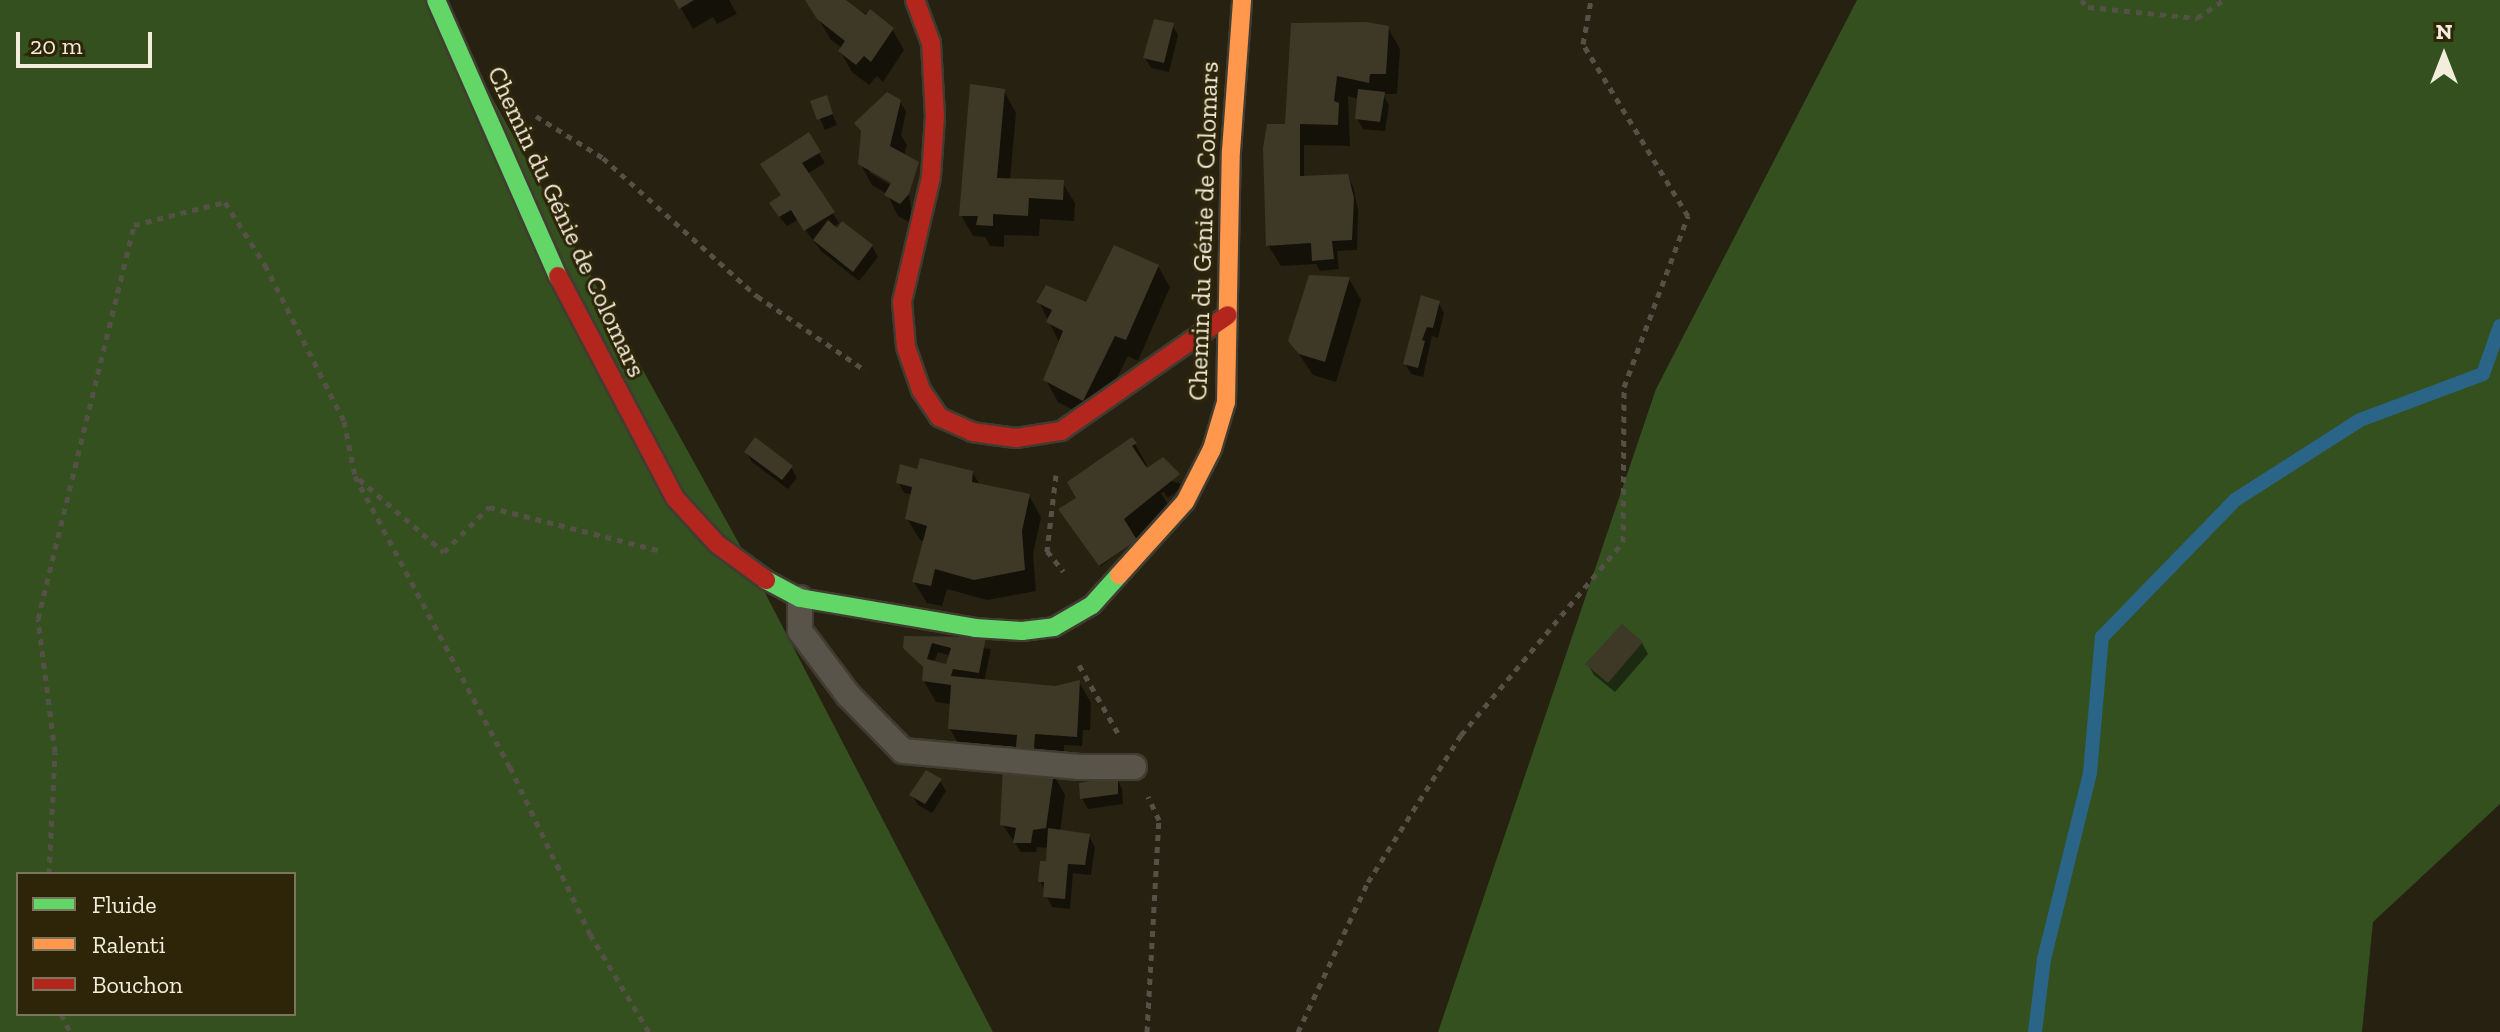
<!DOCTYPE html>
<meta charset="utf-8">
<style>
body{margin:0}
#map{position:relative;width:2500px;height:1032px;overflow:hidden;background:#262111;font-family:"Zilla Slab",serif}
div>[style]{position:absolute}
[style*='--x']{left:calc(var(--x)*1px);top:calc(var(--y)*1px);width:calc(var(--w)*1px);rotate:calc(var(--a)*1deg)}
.forest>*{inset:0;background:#33501e}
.shadow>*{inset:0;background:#0007}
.stream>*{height:14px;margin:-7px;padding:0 7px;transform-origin:7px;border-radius:7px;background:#2a6588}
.building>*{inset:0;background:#3e3827}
.path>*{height:5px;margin-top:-2.5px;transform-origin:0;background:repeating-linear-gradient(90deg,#555147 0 6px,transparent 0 12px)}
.roads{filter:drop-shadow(2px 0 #403c31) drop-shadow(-2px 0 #403c31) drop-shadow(0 2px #403c31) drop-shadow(0 -2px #403c31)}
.lane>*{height:24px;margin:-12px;padding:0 12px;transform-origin:12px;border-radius:12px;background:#585449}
.fast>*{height:18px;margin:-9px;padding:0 9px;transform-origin:9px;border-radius:9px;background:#63d668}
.slow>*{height:18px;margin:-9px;padding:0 9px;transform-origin:9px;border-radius:9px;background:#ff974d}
.jam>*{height:18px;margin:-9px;padding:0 9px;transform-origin:9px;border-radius:9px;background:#b3261e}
span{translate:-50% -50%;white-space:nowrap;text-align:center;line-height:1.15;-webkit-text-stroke:6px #2e2509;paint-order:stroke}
.street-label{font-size:26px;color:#f2eddc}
.legend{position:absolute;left:16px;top:872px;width:280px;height:144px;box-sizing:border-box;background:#2e2509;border:2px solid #7c755d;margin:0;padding:10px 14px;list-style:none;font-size:24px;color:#f2eddc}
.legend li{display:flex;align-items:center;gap:16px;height:40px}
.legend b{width:40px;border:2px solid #7c755d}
.north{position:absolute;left:2404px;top:16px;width:80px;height:80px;-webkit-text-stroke:6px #2e2509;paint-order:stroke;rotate:0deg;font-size:22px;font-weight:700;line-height:32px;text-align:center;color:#f2eddc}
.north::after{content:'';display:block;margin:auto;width:28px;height:36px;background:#f2eddc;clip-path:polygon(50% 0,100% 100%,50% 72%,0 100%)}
.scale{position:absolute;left:16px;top:32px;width:136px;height:36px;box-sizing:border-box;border:4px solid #f2eddc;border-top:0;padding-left:10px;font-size:24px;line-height:28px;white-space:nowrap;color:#f2eddc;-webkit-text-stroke:6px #2e2509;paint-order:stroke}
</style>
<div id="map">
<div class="forest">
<div style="clip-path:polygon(evenodd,0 0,438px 0,747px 558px,993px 1032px,0 1032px,0 0,18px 874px,294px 874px,294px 1014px,18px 1014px,18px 874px)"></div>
<div style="clip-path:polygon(1857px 0,2500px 0,2500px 804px,2373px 922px,2362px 1032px,1438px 1032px,1656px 389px)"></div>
</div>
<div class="shadow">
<div style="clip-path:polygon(676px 0,729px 0,737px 14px,717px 24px,713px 17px,693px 29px)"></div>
<div style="clip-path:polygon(807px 0,843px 0,892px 29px,904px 50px,883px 82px,877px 76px,869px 85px,852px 72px,840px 51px,842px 48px,831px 40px)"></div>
<div style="clip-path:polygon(1172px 25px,1178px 35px,1169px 72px,1151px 68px,1145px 58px)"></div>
<div style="clip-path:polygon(1293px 25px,1388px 28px,1400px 49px,1397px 94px,1383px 94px,1389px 105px,1385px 131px,1363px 129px,1357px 119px,1359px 99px,1348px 96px,1350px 146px,1304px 145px,1304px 178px,1347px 176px,1353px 186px,1358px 210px,1357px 250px,1337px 251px,1339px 269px,1320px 271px,1316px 264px,1281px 266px,1268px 245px,1287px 126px)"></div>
<div style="clip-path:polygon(1004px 91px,1016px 113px,1010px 180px,1062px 182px,1075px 203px,1074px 221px,1040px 219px,1039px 236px,1004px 235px,1004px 247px,990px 246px,985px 237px,973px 236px,961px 215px)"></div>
<div style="clip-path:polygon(826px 98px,837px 125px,825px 130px,813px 102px)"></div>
<div style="clip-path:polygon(evenodd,900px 101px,906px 112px,901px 135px,907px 145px,904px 156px,913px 224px,898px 216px,887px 194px,872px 185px,860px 163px,863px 134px,856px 124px,900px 101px,870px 169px,901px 187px,899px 190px,870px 173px,870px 169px)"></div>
<div style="clip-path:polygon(808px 135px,825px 163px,807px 174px,839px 223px,833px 227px,872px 246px,878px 257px,859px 281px,821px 251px,798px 220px,787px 226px,777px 214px)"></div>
<div style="clip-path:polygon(1158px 266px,1170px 287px,1138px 361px,1128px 356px,1095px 421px,1058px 402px,1046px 380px,1060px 344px,1039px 302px,1087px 305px)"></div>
<div style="clip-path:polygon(1349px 279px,1361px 300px,1336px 382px,1313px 375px,1290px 341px)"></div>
<div style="clip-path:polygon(1438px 302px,1444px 313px,1438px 338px,1432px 336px,1423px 377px,1411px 374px,1405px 363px)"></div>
<div style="clip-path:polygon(1135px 444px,1147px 465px,1144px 468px,1153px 476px,1185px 485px,1168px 498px,1164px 492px,1161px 493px,1172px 512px,1100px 567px,1083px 543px,1078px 498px,1070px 482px)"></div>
<div style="clip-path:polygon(746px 452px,791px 467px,797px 478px,788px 489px,752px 462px)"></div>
<div style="clip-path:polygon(916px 471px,972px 472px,980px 485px,1029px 496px,1041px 517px,1033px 554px,1036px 591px,987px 600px,947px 589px,942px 606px,927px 603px,914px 582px,925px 542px,920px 540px,907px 519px,913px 495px,904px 493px,898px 482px)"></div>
<div style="clip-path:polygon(evenodd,906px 638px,991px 649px,984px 682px,1056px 688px,1079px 682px,1091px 703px,1090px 730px,1083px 730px,1082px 746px,1064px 745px,1064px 756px,1053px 774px,1065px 795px,1060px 832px,1089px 836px,1095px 847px,1091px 875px,1073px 873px,1070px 909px,1052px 907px,1040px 881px,1047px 864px,1049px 848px,1037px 847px,1036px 852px,1021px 852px,1002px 824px,1005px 769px,962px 750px,950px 729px,951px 704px,936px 702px,924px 681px,925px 671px,906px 647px,906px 638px,938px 652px,951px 656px,947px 667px,934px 663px,938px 652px)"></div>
<div style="clip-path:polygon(1642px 643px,1648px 654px,1615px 692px,1594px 675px,1588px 665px)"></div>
<div style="clip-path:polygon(1117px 779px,1122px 789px,1123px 804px,1088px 809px,1082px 798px)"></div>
<div style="clip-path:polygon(940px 781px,946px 791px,932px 813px,918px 805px,912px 795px)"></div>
</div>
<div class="stream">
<div style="--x:2035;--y:1032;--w:74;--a:-83"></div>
<div style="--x:2044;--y:959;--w:192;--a:-76.1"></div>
<div style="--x:2090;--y:773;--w:137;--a:-85"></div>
<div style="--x:2102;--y:637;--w:191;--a:-45.8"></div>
<div style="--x:2235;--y:500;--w:148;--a:-32.6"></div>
<div style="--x:2360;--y:420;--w:131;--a:-20.5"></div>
<div style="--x:2483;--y:374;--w:51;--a:-70.5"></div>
</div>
<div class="building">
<div style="clip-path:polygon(674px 0,694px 0,679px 9px)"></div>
<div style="clip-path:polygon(805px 0,846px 0,866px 15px,870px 9px,894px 28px,871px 62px,864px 56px,856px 65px,838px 51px,845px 41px,817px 19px)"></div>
<div style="clip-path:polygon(1154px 19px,1174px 23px,1164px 63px,1143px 58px)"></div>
<div style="clip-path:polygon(1366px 22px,1389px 26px,1386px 74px,1370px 74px,1369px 83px,1337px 76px,1334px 101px,1339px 103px,1338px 125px,1300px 124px,1300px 176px,1348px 174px,1354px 198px,1352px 240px,1332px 241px,1334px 259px,1312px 261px,1311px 243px,1266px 246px,1263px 148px,1267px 124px,1285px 124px,1291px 23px)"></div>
<div style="clip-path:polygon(970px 84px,1005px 89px,997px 178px,1064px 180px,1063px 200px,1029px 198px,1028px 216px,993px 214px,993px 226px,976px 225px,978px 216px,959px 216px)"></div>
<div style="clip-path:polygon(1358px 89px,1385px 92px,1380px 122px,1355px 119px)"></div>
<div style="clip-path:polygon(887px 92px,901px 100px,890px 146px,919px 162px,909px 194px,900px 204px,884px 195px,891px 183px,858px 164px,861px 131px,854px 123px)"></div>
<div style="clip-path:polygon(827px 95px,833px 114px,817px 120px,810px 101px)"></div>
<div style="clip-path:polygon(809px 132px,821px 152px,802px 163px,835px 212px,804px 231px,791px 210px,779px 217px,769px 203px,781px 195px,760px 164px)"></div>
<div style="clip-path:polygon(828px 220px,837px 228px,842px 221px,873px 245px,853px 272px,813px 240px)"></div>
<div style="clip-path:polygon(1114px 245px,1159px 265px,1126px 340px,1115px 336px,1083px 401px,1043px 380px,1063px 331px,1046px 322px,1052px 310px,1036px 302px,1046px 285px,1086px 302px)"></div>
<div style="clip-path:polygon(1309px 275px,1350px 277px,1325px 362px,1299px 354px,1288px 341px)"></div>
<div style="clip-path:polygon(1421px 295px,1440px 301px,1433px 328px,1427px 327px,1422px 340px,1425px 341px,1418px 368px,1403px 364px)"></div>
<div style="clip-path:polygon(755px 437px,793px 466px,782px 480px,744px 452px)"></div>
<div style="clip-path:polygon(1132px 437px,1137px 443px,1132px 446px,1147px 468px,1163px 457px,1180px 474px,1124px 519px,1137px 540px,1099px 566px,1058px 509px,1076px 498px,1067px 482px)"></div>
<div style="clip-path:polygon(920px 458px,973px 471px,972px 482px,1030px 494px,1022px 531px,1025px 570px,974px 580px,935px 569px,931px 586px,912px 582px,927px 526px,905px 519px,912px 487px,896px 483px,900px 464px,917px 469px)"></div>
<div style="clip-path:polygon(1622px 624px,1643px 642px,1608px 683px,1585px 664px)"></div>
<div style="clip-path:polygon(evenodd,904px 636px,986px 637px,979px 673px,953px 669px,951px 676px,1055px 686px,1080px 680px,1077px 737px,1035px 734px,1034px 749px,1016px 747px,1017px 735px,948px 729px,951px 685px,922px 681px,923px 667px,903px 648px,904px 636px,932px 643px,951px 648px,946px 664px,927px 659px,932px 643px)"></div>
<div style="clip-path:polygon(1003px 767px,1054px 772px,1046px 828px,1033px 830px,1031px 843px,1013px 843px,1016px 828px,1000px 825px)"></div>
<div style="clip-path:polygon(926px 770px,942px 779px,925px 804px,909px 795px)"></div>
<div style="clip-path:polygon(1118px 776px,1118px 794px,1080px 799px,1079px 783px)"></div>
<div style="clip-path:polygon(1048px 828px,1090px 834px,1085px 865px,1068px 864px,1065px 899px,1043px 897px,1044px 882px,1038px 882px,1040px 861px,1046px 861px)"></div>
</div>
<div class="path">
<div style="--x:2081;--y:0;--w:10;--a:45"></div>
<div style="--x:2088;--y:7;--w:110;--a:5.8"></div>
<div style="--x:2197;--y:18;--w:32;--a:-34"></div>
<div style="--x:536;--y:116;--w:79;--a:32.1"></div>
<div style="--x:603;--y:158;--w:207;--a:41.9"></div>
<div style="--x:757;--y:296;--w:132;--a:34.5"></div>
<div style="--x:1056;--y:475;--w:77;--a:96.8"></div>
<div style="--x:1047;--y:551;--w:26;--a:51"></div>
<div style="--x:359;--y:479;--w:112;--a:40.7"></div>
<div style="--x:444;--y:552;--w:64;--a:-45"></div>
<div style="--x:489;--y:507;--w:179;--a:14.3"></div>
<div style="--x:1079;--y:665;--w:78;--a:60.2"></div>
<div style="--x:49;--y:874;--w:122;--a:-87.2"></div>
<div style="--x:55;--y:752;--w:134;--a:-97.3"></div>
<div style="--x:38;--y:619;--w:406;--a:-76.3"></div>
<div style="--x:134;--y:225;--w:94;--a:-14.2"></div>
<div style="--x:225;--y:202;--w:75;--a:57.6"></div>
<div style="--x:265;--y:265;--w:175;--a:63.1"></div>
<div style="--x:344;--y:421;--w:56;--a:78.7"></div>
<div style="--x:355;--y:476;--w:330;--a:62"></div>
<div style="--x:510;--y:767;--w:185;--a:64.4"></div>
<div style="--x:590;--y:934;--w:114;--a:59"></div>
<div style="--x:61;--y:1014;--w:20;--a:63"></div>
<div style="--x:1147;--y:1032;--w:212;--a:-86.8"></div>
<div style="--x:1159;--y:820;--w:26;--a:-115"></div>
<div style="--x:1298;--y:1032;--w:166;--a:-65"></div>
<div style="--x:1368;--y:882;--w:174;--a:-57.7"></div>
<div style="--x:1461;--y:735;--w:252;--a:-50"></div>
<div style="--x:1623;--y:542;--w:155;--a:-89.6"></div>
<div style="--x:1624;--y:387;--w:183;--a:-69.5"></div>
<div style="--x:1688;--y:216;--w:202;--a:-121.4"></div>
<div style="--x:1583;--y:44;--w:45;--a:-79.7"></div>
</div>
<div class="roads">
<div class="lane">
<div style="--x:800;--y:598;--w:33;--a:90"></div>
<div style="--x:800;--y:631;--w:80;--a:53.1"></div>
<div style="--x:848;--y:695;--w:78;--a:45.5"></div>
<div style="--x:903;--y:751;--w:177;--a:5.2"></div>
<div style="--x:1079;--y:767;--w:55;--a:0"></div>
</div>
<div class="fast">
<div style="--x:436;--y:0;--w:302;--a:66.2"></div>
<div style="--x:766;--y:580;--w:38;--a:28"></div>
<div style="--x:800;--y:598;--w:178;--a:9.7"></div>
<div style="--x:975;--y:628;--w:47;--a:3.7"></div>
<div style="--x:1022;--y:631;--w:32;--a:-7"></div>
<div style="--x:1054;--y:627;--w:44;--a:-30.1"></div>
<div style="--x:1092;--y:605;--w:40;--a:-48"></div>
</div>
<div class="slow">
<div style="--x:1119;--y:575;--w:98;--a:-47.9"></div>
<div style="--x:1185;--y:502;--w:59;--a:-63"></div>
<div style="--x:1212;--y:449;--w:49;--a:-73.4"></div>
<div style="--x:1226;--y:402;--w:251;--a:-88.9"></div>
<div style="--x:1231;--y:151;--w:151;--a:-85.8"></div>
</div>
<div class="jam">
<div style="--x:915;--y:0;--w:46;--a:69.6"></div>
<div style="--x:931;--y:43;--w:73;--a:86.9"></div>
<div style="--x:935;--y:116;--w:61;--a:93.8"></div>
<div style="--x:931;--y:177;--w:128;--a:103.1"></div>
<div style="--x:902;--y:302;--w:45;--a:84.9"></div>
<div style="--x:906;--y:347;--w:46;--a:70.8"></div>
<div style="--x:921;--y:390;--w:32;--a:56"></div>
<div style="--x:939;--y:417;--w:36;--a:24"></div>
<div style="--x:972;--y:432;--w:44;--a:7.8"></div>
<div style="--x:1016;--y:438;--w:46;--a:-8.8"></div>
<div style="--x:1061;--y:431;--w:203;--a:-34.8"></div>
<div style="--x:558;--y:276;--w:251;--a:62.2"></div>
<div style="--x:675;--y:498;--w:62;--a:47.6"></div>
<div style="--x:717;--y:544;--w:61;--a:36.3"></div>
</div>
</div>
<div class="street-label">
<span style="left:566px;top:222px;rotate:65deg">Chemin du Génie de Colomars</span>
<span style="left:1204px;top:231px;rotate:-88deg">Chemin du Génie de Colomars</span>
</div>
<ul class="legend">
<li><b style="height:10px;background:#63d668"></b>Fluide</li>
<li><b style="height:10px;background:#ff974d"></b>Ralenti</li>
<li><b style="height:10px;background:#b3261e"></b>Bouchon</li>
</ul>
<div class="north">N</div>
<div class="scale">20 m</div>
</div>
